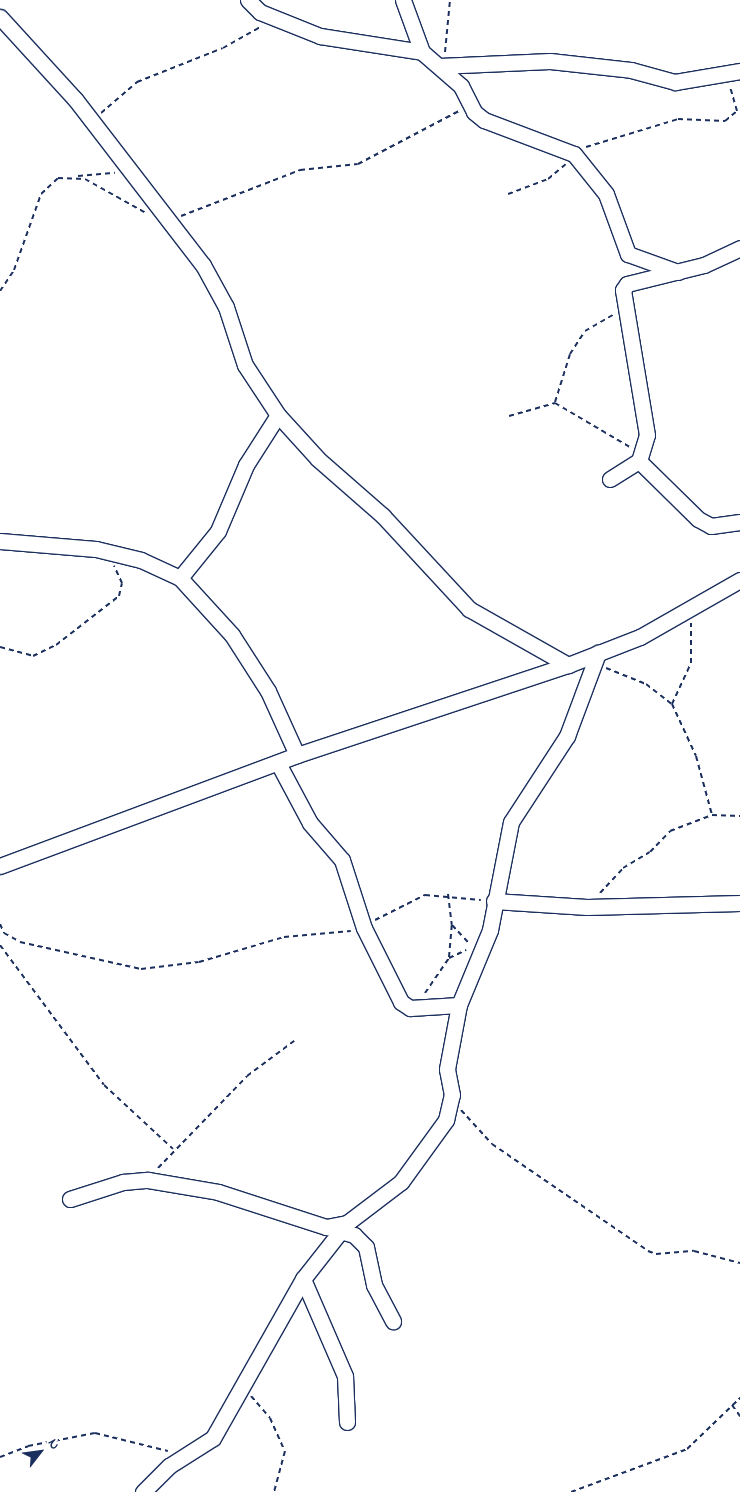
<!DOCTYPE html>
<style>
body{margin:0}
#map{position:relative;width:740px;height:1492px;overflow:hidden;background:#fff;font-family:"Indie Flower",sans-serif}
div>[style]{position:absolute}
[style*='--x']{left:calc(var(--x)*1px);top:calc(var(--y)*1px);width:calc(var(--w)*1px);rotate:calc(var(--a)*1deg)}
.path>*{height:2px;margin-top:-1px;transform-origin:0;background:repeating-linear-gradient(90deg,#1b2f5e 0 5px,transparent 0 9px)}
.roads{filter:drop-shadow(1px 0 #1b2f5e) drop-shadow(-1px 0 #1b2f5e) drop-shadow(0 1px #1b2f5e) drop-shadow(0 -1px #1b2f5e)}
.minor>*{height:15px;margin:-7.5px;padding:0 7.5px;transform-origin:7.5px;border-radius:7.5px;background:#fff}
span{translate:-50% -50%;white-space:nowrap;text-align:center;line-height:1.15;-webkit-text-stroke:5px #fff;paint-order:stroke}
.north{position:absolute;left:15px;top:1427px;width:50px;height:50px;-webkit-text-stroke:4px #fff;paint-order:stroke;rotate:60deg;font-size:14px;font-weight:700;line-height:20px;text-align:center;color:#1b2f5e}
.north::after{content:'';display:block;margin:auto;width:18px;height:22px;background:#1b2f5e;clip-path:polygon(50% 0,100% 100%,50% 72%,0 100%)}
</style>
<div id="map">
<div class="path">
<div style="--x:445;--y:52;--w:52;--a:-84.5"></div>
<div style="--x:101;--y:113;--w:48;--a:-40.7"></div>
<div style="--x:137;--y:82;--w:92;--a:-21.6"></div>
<div style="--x:223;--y:48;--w:45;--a:-29.4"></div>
<div style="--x:586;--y:147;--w:96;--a:-16.9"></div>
<div style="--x:678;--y:119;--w:47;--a:2.4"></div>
<div style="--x:725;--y:121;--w:16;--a:-40"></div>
<div style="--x:737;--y:111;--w:25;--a:-106"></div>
<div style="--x:78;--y:176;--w:37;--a:-5"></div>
<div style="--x:508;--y:194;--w:43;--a:-20.6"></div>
<div style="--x:548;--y:179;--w:23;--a:-40"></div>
<div style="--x:181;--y:216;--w:128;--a:-21.1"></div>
<div style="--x:300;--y:170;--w:58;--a:-5.9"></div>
<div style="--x:358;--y:164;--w:114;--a:-27.7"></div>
<div style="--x:0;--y:291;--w:25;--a:-56"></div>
<div style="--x:14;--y:270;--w:81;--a:-70.4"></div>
<div style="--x:41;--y:194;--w:23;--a:-43"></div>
<div style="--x:58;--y:178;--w:27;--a:2"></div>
<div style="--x:85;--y:179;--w:70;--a:29.1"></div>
<div style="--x:555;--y:402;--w:50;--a:-72.6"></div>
<div style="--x:570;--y:354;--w:27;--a:-57"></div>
<div style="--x:585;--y:331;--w:34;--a:-30"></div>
<div style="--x:509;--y:416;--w:48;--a:-15.8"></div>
<div style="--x:555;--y:403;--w:87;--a:30.4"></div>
<div style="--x:0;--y:647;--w:34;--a:15"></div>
<div style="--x:33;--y:656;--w:25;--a:-26"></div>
<div style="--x:56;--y:645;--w:80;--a:-37.9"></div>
<div style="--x:119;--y:596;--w:13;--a:-77"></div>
<div style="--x:122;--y:583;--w:19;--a:-115"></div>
<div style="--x:606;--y:668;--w:43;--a:21.8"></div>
<div style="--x:646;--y:684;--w:33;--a:38"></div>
<div style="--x:672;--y:704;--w:57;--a:65.2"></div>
<div style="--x:696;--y:756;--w:61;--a:74.8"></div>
<div style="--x:672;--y:704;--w:45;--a:-65.1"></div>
<div style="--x:691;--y:663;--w:40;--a:-90"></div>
<div style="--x:600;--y:893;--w:34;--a:-47"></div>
<div style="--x:623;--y:868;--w:31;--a:-31"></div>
<div style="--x:650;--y:852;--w:29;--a:-46"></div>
<div style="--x:670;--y:831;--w:45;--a:-20.9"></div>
<div style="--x:712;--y:815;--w:28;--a:2"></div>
<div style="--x:448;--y:894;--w:31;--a:83"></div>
<div style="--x:452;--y:925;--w:26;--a:47"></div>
<div style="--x:375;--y:920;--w:56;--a:-26.6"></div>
<div style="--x:425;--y:895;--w:56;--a:5.1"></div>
<div style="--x:0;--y:924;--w:10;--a:66"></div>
<div style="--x:4;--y:933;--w:18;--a:29"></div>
<div style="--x:20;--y:942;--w:124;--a:12.6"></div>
<div style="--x:141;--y:969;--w:58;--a:-6.9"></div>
<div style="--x:199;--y:962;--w:89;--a:-16.4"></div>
<div style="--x:284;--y:937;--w:67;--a:-5.1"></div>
<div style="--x:0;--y:945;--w:174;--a:53.4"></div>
<div style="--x:104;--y:1085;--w:94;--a:42.8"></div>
<div style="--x:449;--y:957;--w:32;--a:-85"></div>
<div style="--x:425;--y:993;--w:42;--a:-55.6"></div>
<div style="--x:449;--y:958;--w:19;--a:-25"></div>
<div style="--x:461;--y:1110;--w:46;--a:47.6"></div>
<div style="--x:492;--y:1144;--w:189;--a:34.4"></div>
<div style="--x:648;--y:1251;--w:9;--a:21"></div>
<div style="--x:656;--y:1254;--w:38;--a:-5"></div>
<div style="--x:694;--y:1251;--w:48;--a:14.6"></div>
<div style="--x:158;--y:1168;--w:128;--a:-45.9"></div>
<div style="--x:247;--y:1076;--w:59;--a:-36.7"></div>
<div style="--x:251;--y:1396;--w:29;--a:49"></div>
<div style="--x:270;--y:1418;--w:36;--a:66"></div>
<div style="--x:285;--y:1451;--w:42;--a:105"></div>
<div style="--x:732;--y:1405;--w:14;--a:54"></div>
<div style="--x:0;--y:1457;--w:30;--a:-21"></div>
<div style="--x:28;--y:1446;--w:68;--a:-11"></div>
<div style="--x:95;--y:1433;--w:75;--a:13.9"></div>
<div style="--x:571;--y:1492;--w:124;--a:-20.3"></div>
<div style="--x:687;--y:1449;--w:74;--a:-43.9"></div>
</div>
<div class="roads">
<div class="minor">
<div style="--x:248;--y:0;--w:17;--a:45"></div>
<div style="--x:260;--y:12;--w:65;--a:21.8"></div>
<div style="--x:320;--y:36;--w:103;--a:8.9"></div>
<div style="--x:403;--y:0;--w:55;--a:69.9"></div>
<div style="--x:422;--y:52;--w:52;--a:41.1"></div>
<div style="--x:461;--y:86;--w:29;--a:63"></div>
<div style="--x:474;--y:112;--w:13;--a:39"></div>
<div style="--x:484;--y:120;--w:96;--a:20.7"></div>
<div style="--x:574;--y:154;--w:51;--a:51.3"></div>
<div style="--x:606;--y:194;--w:64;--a:69.9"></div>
<div style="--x:628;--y:254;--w:53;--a:19.8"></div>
<div style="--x:0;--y:17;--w:111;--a:47.6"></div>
<div style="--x:75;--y:99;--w:210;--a:52.4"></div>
<div style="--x:203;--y:265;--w:48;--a:61.3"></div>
<div style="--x:226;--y:307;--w:61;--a:71.9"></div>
<div style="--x:245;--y:365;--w:60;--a:56.6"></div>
<div style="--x:278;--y:415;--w:59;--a:47.7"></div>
<div style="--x:318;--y:459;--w:86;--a:41.2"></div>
<div style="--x:383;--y:516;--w:127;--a:47.2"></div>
<div style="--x:469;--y:609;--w:114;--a:29.5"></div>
<div style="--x:439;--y:66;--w:111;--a:-2.6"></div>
<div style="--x:550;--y:61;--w:81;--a:6.3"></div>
<div style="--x:631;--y:70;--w:46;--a:15.3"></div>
<div style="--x:675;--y:82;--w:66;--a:-9.6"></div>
<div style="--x:639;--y:461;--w:83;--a:44.5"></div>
<div style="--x:698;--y:519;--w:15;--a:28"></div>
<div style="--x:711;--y:526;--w:29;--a:-8"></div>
<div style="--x:610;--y:479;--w:34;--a:-32"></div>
<div style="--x:639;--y:461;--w:27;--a:-73"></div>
<div style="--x:647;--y:435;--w:147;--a:-99.4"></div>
<div style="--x:623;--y:290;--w:7;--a:-56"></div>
<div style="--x:627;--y:284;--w:79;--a:-13.9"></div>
<div style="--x:704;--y:265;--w:40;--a:-25"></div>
<div style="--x:0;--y:541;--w:96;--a:4.8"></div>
<div style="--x:96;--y:549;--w:46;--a:13.7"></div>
<div style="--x:141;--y:560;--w:43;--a:24.8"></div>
<div style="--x:180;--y:578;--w:77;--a:47.6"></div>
<div style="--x:232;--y:635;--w:67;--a:57.3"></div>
<div style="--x:268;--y:691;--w:70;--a:65.6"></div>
<div style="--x:180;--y:578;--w:60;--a:-51"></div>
<div style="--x:218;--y:531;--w:72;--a:-67"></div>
<div style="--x:246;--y:465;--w:59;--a:-57.4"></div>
<div style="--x:278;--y:763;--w:68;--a:61.9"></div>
<div style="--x:310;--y:823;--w:49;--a:49.1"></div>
<div style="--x:342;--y:860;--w:71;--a:72.1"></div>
<div style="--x:364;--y:928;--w:83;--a:63.4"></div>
<div style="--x:401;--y:1002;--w:11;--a:34"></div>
<div style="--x:410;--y:1008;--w:49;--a:-3.5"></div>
<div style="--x:0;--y:866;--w:317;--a:-20.5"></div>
<div style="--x:297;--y:755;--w:286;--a:-18.4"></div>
<div style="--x:568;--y:665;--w:77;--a:-21.3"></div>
<div style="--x:640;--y:637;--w:115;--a:-29.7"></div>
<div style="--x:494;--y:901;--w:93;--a:3.7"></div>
<div style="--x:587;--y:907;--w:153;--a:-1.5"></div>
<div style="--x:70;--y:1199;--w:56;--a:-17.8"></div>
<div style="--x:123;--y:1182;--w:25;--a:-5"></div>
<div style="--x:148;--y:1180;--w:71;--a:9.7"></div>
<div style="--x:218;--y:1192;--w:114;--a:18"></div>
<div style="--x:326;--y:1227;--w:21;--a:-11"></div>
<div style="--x:340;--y:1231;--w:15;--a:16"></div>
<div style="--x:354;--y:1235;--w:17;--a:45"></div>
<div style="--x:366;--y:1247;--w:39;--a:78"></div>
<div style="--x:374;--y:1285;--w:41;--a:62.2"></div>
<div style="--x:303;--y:1279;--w:106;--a:66.6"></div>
<div style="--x:345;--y:1376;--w:46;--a:87.5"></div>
<div style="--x:143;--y:1492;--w:37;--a:-45"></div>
<div style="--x:169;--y:1466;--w:52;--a:-32.5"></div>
<div style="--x:213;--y:1438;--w:183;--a:-60.5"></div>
<div style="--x:303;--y:1279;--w:71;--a:-51.8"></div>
<div style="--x:347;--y:1223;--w:68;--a:-37.2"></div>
<div style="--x:401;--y:1182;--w:77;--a:-54"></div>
<div style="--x:446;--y:1120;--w:26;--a:-77"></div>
<div style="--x:452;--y:1095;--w:26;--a:-101"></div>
<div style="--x:447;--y:1069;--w:65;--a:-79.4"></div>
<div style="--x:459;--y:1005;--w:81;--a:-67.5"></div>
<div style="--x:490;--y:930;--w:110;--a:-79"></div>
<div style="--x:511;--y:822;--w:103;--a:-56.9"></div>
<div style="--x:567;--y:736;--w:89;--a:-69.5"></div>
</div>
</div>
<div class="north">N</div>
</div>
